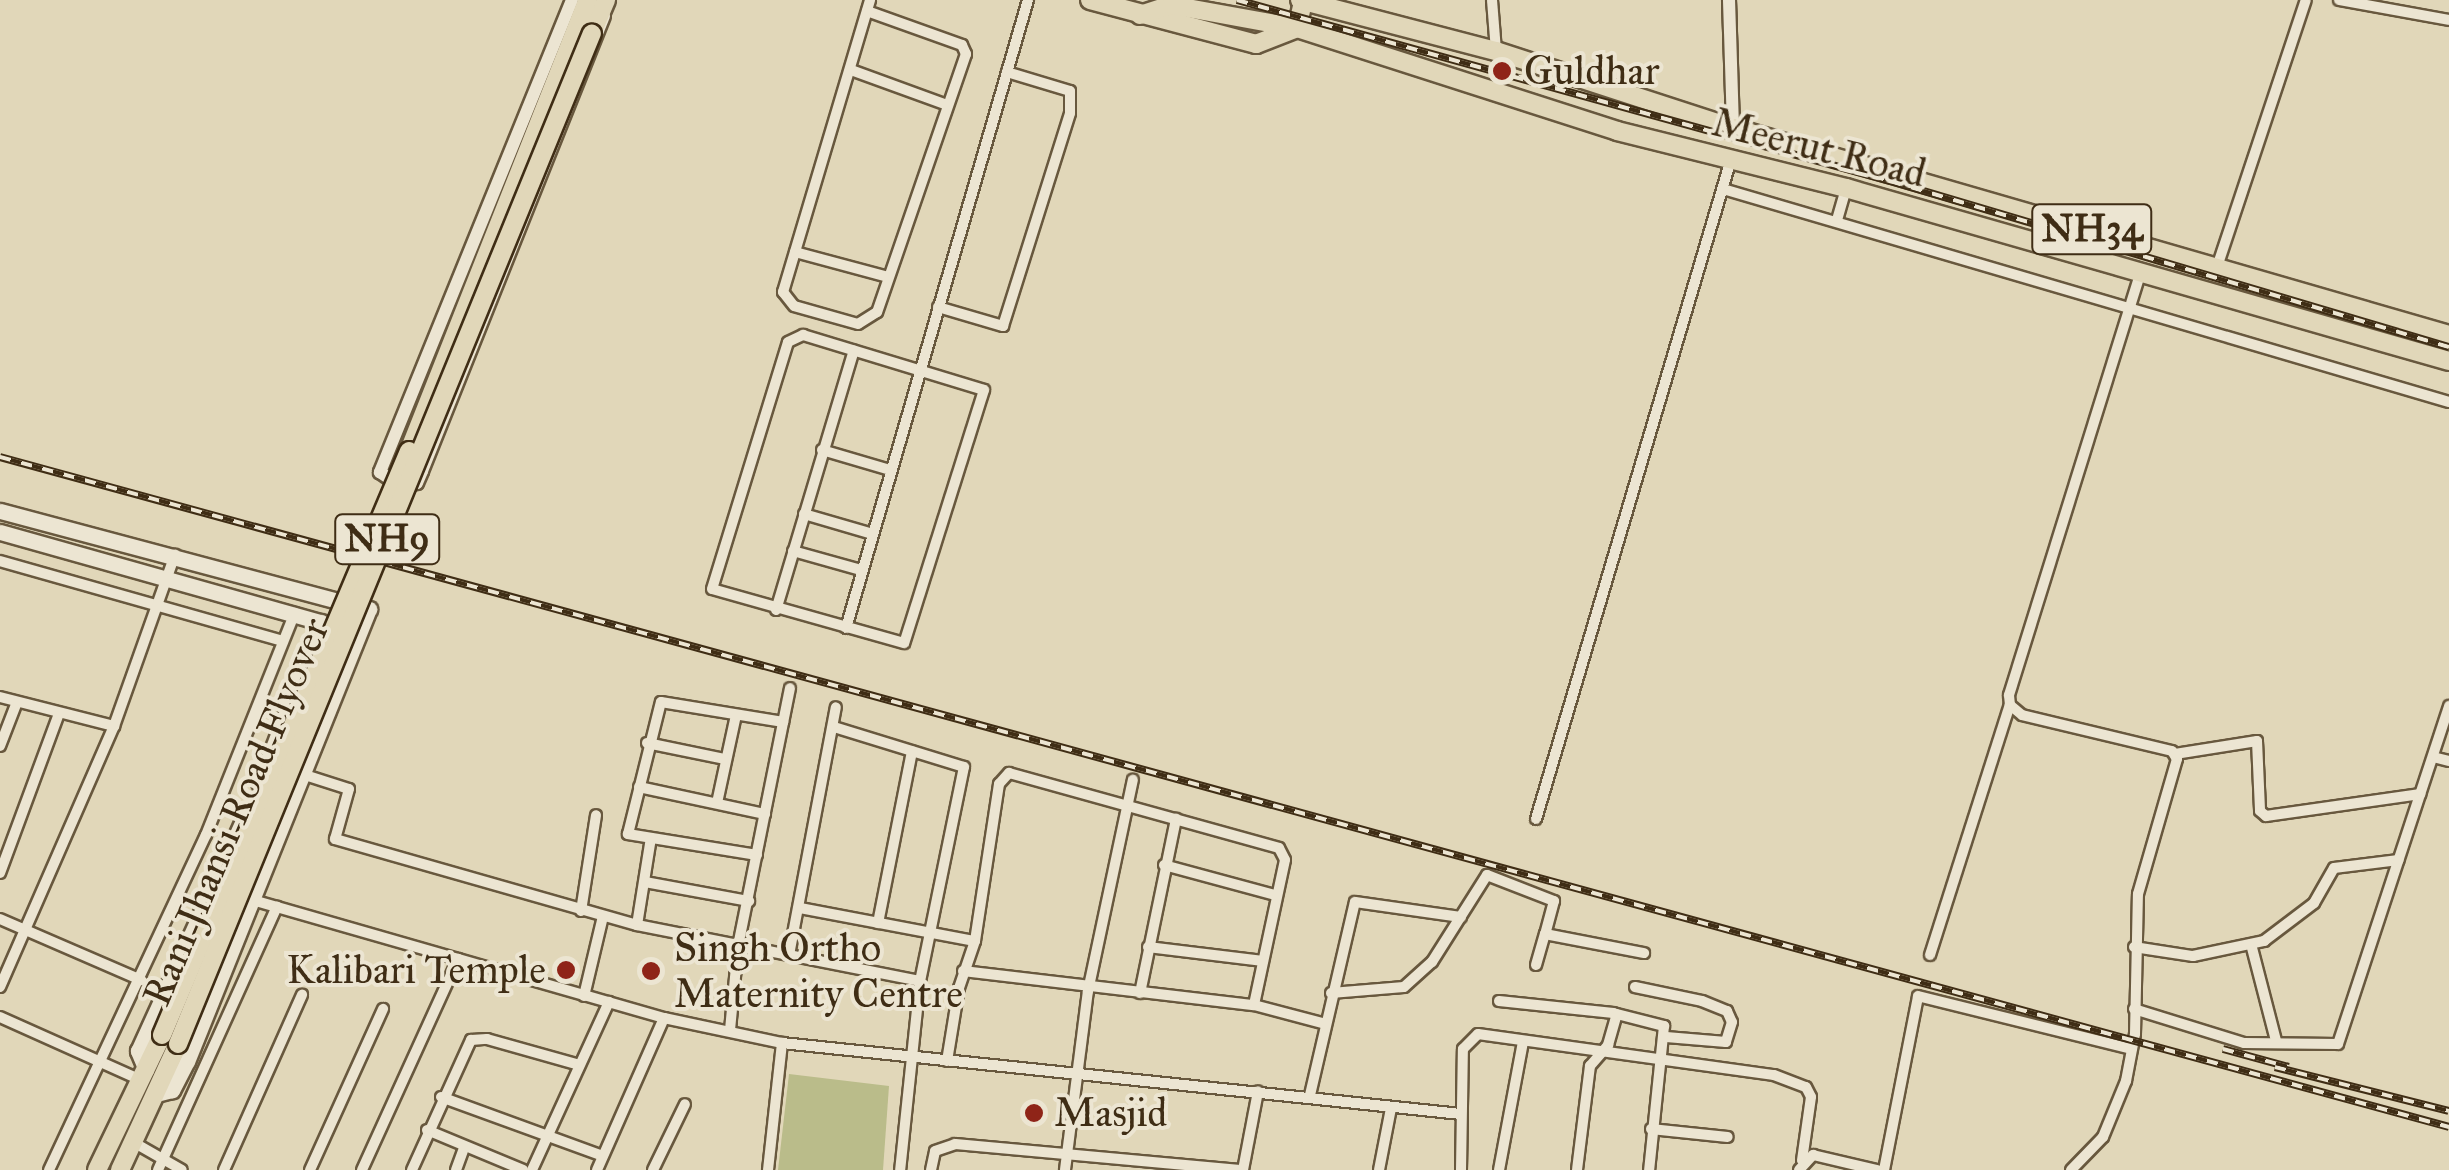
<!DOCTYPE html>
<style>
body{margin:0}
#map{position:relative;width:2449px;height:1170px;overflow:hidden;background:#e1d7b9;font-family:"IM FELL Great Primer",serif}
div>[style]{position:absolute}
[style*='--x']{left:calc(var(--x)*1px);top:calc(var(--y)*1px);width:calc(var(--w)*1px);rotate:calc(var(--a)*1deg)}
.green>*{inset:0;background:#babc8a}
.roads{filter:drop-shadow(2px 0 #68583e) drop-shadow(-2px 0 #68583e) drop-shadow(0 2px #68583e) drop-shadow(0 -2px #68583e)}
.minor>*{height:10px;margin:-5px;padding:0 5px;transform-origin:5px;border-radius:5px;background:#ece5d2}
.tertiary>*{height:12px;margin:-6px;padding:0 6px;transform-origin:6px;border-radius:6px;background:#ece5d2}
.secondary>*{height:15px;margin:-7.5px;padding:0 7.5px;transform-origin:7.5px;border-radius:7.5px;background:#ece5d2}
.trunk>*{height:18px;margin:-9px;padding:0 9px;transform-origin:9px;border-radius:9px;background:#e1d7b9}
.rail>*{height:8px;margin-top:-4px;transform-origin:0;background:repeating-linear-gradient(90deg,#ece5d2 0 11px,#3f2d15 0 22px);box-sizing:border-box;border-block:2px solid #3f2d15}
.bridges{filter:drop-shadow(2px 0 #3f2d15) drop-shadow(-2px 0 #3f2d15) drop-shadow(0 2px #3f2d15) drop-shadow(0 -2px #3f2d15)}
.trunk-bridge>*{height:18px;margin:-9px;padding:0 9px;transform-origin:9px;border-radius:9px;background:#e1d7b9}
.dots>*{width:28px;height:28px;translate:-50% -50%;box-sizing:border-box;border:5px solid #ece5d2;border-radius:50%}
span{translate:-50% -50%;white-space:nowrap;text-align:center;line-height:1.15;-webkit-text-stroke:8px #ece5d2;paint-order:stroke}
.shield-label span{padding:2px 8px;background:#ece5d2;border:2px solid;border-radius:8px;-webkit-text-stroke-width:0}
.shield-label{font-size:38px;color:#3f2d15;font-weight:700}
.poi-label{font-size:40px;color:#3f2d15}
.left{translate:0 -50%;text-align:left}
.right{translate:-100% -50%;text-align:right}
.street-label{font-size:40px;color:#3f2d15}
</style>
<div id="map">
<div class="green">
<div style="clip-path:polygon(789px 1074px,889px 1086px,883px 1170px,778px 1170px)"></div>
</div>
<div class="roads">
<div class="minor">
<div style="--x:1492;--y:0;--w:51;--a:85.5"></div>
<div style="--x:2339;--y:0;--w:112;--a:10.3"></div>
<div style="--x:867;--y:11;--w:101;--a:19.7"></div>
<div style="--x:962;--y:45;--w:10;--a:66"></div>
<div style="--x:966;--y:54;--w:273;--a:109"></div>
<div style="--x:877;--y:312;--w:22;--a:148"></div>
<div style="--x:858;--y:324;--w:66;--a:-164.3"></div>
<div style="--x:794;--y:306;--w:18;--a:-128"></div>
<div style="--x:783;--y:292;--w:305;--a:-73.4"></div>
<div style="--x:851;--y:70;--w:102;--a:20"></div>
<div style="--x:1723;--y:189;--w:757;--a:16.35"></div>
<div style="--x:1837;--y:220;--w:33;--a:-74"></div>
<div style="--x:795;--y:252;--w:96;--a:15"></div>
<div style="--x:2217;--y:267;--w:281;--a:-71.6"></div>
<div style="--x:938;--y:307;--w:68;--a:16.3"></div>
<div style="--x:1003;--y:326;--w:223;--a:-72.5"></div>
<div style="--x:1070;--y:113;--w:22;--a:-90"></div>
<div style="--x:1070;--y:91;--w:66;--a:-163.2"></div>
<div style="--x:803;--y:335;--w:189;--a:16.9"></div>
<div style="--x:984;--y:390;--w:265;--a:107.5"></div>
<div style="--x:904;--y:643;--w:199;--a:-164.3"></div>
<div style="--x:712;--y:589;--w:258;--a:-72.9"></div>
<div style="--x:788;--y:342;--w:17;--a:-25"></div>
<div style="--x:822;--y:450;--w:71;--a:16.4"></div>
<div style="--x:804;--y:514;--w:72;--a:16.2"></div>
<div style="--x:793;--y:551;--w:71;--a:15.6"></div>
<div style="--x:0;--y:561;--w:294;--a:15.8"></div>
<div style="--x:776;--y:610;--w:271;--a:-73.3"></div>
<div style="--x:846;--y:628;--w:654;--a:-73.84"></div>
<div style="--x:0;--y:697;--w:118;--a:14.3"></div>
<div style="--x:834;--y:727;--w:136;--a:17.1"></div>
<div style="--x:964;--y:767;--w:218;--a:101.6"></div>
<div style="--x:920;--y:981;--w:190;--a:96"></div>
<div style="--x:647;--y:743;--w:80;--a:11.6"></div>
<div style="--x:0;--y:746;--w:47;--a:-68.9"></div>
<div style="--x:2175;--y:754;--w:83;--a:-9"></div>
<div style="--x:2257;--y:741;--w:70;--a:87.5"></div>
<div style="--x:2260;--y:811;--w:8;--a:40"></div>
<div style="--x:2266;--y:816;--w:156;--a:-8.1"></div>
<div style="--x:2433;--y:757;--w:16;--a:14"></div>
<div style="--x:305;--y:775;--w:46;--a:17.7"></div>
<div style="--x:349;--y:789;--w:52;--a:105.6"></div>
<div style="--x:335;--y:839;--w:314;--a:15.9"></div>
<div style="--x:637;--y:925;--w:288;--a:11.2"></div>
<div style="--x:639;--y:787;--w:129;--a:12.1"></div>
<div style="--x:717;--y:803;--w:90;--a:-77.8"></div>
<div style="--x:1536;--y:819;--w:684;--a:-73.53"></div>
<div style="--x:757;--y:855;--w:131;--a:-170.8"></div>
<div style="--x:628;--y:834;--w:136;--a:-76"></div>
<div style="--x:661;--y:702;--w:124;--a:9.3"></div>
<div style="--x:1164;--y:865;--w:115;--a:15.1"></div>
<div style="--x:0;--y:873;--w:167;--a:-69.7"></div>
<div style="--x:645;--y:882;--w:106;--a:10.4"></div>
<div style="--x:256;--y:901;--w:424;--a:16"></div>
<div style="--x:664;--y:1018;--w:121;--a:12"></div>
<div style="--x:782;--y:1043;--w:683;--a:5.97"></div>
<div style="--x:800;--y:908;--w:178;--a:10.7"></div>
<div style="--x:581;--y:911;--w:97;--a:-81.1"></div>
<div style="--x:0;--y:919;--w:154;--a:23.4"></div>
<div style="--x:878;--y:923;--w:175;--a:-78.8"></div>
<div style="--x:637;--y:925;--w:88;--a:-80.9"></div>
<div style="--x:2251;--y:944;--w:100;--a:75.5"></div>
<div style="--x:1148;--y:947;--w:116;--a:6.9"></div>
<div style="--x:2134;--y:947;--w:60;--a:8.7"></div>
<div style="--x:2193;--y:956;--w:73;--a:-11.9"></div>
<div style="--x:2264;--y:941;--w:63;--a:-37.2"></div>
<div style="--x:2314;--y:903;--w:40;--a:-60.3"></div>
<div style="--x:2334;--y:868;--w:65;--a:-7"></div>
<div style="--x:789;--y:955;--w:252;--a:-79.3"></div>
<div style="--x:1930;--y:955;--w:262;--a:-72.3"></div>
<div style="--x:1536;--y:965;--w:32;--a:-74"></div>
<div style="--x:1545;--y:934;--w:101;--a:10.9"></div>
<div style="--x:963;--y:971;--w:293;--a:6.7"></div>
<div style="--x:1254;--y:1005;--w:70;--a:14.8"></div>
<div style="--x:0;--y:987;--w:285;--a:-66.4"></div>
<div style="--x:114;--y:726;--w:182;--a:-70.4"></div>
<div style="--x:1635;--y:987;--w:68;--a:11.8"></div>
<div style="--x:1702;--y:1001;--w:27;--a:22"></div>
<div style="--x:1727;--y:1011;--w:12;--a:66"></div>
<div style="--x:1732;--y:1022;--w:21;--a:107"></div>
<div style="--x:1726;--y:1042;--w:60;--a:-175.2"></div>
<div style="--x:1140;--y:993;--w:178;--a:-78.3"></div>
<div style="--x:1331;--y:993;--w:73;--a:-4.7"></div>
<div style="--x:1404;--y:987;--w:38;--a:-42"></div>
<div style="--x:1432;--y:962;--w:103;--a:-57.7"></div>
<div style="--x:1487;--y:875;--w:72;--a:21.2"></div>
<div style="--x:1554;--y:901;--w:34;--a:105"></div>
<div style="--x:584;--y:996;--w:82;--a:-76.6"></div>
<div style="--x:1499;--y:1001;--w:115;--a:6"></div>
<div style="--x:1613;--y:1013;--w:53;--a:14.3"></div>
<div style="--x:1664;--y:1026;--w:145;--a:95.9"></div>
<div style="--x:2134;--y:1009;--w:115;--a:17.2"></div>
<div style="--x:2244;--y:1043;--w:94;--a:0.6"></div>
<div style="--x:2338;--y:1044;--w:356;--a:-71.8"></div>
<div style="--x:0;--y:1017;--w:154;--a:24.1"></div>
<div style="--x:730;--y:1030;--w:84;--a:-84.6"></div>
<div style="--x:738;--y:946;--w:263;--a:-78.6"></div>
<div style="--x:947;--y:1061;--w:74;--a:-80.7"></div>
<div style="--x:959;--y:988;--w:50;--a:-71.2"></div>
<div style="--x:975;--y:941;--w:159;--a:-81.3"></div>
<div style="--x:999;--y:784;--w:15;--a:-48"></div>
<div style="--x:1009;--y:773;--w:280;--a:15.5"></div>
<div style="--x:1279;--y:848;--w:13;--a:63"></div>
<div style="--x:1285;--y:860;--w:148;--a:102.1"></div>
<div style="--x:1310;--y:1095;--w:198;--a:-76.9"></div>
<div style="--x:1355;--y:902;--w:107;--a:8.1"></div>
<div style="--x:441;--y:1097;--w:172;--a:20"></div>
<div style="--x:1651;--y:1129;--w:77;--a:5.9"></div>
<div style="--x:427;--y:1130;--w:104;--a:22.6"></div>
<div style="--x:133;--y:1142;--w:56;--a:29.7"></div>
<div style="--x:49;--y:1170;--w:370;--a:-64.9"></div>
<div style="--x:206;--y:835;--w:239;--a:-68.2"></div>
<div style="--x:158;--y:1170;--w:289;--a:-65.7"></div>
<div style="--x:224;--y:1170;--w:192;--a:-66"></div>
<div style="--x:310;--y:1170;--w:177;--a:-65.6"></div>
<div style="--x:362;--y:1170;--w:232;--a:-65.5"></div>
<div style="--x:412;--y:1170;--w:143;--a:-65.6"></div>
<div style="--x:471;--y:1040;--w:16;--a:-4"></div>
<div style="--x:487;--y:1039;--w:92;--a:15.7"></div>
<div style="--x:456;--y:1170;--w:23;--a:-70"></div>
<div style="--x:532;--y:1170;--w:185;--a:-65.4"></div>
<div style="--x:597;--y:1170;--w:166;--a:-66.2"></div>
<div style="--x:653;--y:1170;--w:73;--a:-64.1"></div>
<div style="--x:768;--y:1170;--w:128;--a:-83.7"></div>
<div style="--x:931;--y:1170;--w:19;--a:-78"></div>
<div style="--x:935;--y:1151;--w:21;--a:-19"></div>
<div style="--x:955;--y:1144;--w:284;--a:5.2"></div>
<div style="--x:1065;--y:1170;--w:180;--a:-82.7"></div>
<div style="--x:1088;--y:991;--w:216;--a:-78"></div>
<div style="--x:1243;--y:1170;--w:80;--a:-79.2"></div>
<div style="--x:1379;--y:1170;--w:63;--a:-79"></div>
<div style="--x:1461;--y:1170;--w:121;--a:-89.1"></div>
<div style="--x:1463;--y:1049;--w:21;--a:-45"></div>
<div style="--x:1478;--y:1034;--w:299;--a:7.9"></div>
<div style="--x:1774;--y:1075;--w:34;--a:21"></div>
<div style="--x:1806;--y:1087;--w:11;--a:63"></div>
<div style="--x:1811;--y:1097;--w:64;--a:98.1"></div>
<div style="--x:1499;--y:1170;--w:130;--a:-79.4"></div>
<div style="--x:1577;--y:1170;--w:105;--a:-82.9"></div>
<div style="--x:1590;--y:1066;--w:28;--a:-49"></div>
<div style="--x:1608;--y:1045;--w:32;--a:-74"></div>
<div style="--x:1799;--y:1170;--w:21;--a:-47"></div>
<div style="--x:1813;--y:1155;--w:66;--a:13.2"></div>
<div style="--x:1884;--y:1170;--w:177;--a:-78.9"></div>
<div style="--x:1918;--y:996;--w:220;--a:13.9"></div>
<div style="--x:2071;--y:1170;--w:46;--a:-45.9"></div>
<div style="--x:2103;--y:1137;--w:61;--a:-67.7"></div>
<div style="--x:2126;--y:1081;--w:48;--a:-79.2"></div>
<div style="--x:2135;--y:1034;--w:140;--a:-88.8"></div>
<div style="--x:2138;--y:894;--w:141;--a:-73.9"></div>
<div style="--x:2177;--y:759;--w:9;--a:-122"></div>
<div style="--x:2172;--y:751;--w:154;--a:-166.5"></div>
<div style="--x:2022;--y:715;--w:16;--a:-140"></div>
<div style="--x:2010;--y:705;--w:10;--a:-96"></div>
<div style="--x:2009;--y:695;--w:443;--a:-72.7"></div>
</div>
<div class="tertiary">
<div style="--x:572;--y:0;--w:510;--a:112.14"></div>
<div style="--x:380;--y:472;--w:24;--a:35"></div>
<div style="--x:400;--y:486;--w:17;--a:-10"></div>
<div style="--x:417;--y:483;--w:13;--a:-67"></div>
<div style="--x:422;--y:471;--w:490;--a:-68.2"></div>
<div style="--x:1729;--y:0;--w:128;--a:88.2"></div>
</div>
<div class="secondary">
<div style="--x:0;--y:511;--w:382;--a:14.9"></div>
<div style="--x:369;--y:609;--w:487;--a:111.9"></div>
<div style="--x:187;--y:1061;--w:33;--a:117"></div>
<div style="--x:172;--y:1090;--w:16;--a:166"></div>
<div style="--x:0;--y:532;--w:333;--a:15.7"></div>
<div style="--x:321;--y:622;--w:173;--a:110.9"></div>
<div style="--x:146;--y:1070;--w:21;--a:-113"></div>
<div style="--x:138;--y:1051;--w:265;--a:-65.5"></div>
</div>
<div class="trunk">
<div style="--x:1090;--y:0;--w:172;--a:14.8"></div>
<div style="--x:1256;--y:44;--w:44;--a:-21.3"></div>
<div style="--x:1297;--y:28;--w:28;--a:-77"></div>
<div style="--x:1300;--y:0;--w:203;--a:14.6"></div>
<div style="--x:1496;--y:51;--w:249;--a:18"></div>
<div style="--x:1733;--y:128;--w:745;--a:16.12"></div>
<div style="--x:1140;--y:15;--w:33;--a:-18"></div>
<div style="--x:1171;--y:5;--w:128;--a:10.3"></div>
<div style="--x:1297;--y:28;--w:336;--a:17.8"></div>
<div style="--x:1617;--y:131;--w:236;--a:14"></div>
<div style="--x:1846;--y:188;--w:627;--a:16.01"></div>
<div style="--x:592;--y:33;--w:36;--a:-67"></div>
<div style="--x:409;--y:451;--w:485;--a:-68.4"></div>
<div style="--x:97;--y:1170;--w:150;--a:-64.3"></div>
<div style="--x:120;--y:1170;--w:139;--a:-65.3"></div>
</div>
</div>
<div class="rail">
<div style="--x:1237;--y:0;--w:678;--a:15.49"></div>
<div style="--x:1890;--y:181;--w:583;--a:16.54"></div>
<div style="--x:0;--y:457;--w:2539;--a:15.3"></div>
<div style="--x:2223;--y:1049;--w:68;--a:15.3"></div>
<div style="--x:2275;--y:1067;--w:179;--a:14.2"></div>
</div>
<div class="bridges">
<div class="trunk-bridge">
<div style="--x:162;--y:1035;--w:634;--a:-67.07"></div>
<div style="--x:178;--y:1044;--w:1092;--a:-67.73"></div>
</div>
</div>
<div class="dots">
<div style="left:1502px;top:71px;background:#8f2418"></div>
<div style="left:566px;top:970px;background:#8f2418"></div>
<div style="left:651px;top:971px;background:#8f2418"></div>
<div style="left:1034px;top:1113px;background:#8f2418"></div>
</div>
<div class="shield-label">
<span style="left:2092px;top:229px">NH34</span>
<span style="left:387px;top:539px">NH9</span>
</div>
<div class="poi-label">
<span class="left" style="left:1524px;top:71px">Guldhar</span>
<span class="left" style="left:674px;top:971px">Singh Ortho<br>Maternity Centre</span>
<span class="right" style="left:546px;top:970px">Kalibari Temple</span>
<span class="left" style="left:1054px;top:1113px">Masjid</span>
</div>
<div class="street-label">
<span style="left:1819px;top:148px;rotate:14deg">Meerut Road</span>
<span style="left:236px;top:812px;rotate:-67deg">Rani Jhansi Road Flyover</span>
</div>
</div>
